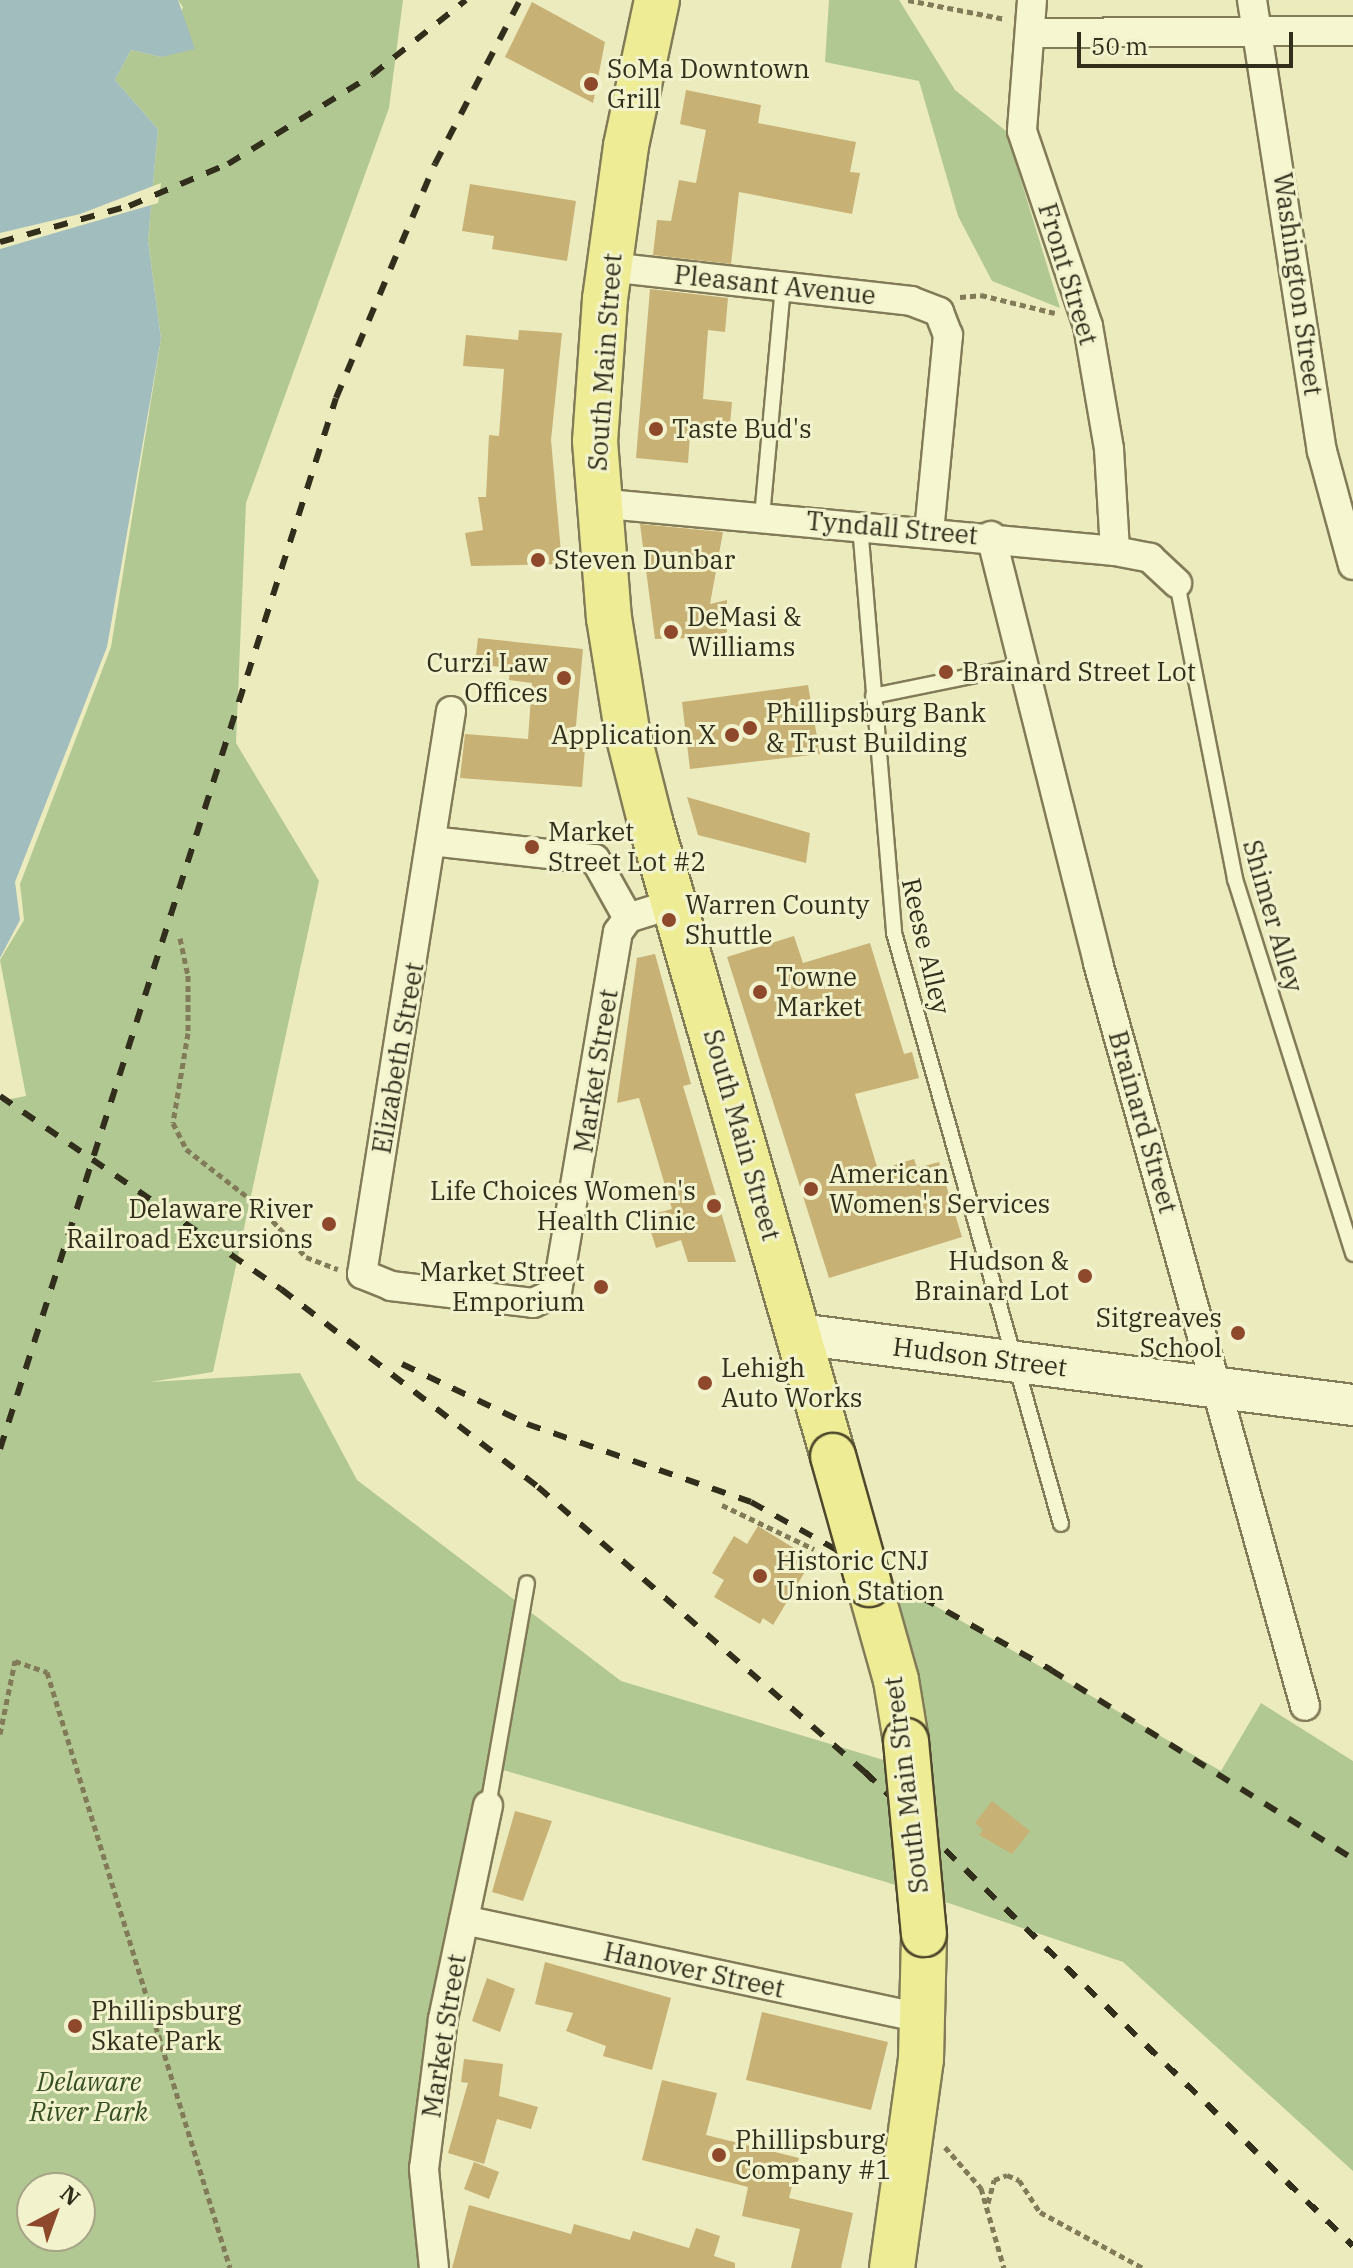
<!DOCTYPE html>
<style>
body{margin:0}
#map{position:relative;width:1353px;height:2268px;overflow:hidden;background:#ebebbe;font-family:"IBM Plex Serif",serif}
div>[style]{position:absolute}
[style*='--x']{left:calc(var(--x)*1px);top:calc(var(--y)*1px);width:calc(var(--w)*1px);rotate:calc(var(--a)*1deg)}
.green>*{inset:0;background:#b2c893}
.water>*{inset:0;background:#a1bdbd}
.pier>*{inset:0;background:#ebebbe}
.building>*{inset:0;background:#c8b175}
.path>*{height:5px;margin-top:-2.5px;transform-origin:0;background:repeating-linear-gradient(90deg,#827b58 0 6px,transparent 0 10px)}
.roads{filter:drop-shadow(2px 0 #827b58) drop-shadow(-2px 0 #827b58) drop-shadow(0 2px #827b58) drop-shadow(0 -2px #827b58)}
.lane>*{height:14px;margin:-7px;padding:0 7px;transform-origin:7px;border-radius:7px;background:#f6f7d0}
.street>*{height:28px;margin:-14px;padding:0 14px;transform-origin:14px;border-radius:14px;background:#f6f7d0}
.secondary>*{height:40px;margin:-20px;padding:0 20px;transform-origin:20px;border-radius:20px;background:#f6f7d0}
.primary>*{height:44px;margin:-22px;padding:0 22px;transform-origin:22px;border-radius:22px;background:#eeed96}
.rail>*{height:6px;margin-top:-3px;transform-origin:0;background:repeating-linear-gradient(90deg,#322e1c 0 14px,transparent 0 28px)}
.bridges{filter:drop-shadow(2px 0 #50482c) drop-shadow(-2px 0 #50482c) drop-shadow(0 2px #50482c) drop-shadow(0 -2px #50482c)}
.primary-bridge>*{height:44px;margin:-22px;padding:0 22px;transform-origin:22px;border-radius:22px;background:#eeed96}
.dots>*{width:22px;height:22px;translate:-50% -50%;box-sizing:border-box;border:4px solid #f2f3cd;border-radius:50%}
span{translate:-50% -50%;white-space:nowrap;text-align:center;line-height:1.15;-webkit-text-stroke:6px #f2f3cd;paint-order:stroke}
.poi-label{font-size:26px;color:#322e1c}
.left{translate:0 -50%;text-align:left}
.right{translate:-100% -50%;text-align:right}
.street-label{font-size:26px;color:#322e1c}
.park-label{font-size:26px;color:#364e23;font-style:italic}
.north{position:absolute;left:16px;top:2172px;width:80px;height:80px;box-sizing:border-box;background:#f2f3cd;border:2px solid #a5a486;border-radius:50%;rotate:41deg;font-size:22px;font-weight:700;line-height:32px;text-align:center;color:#322e1c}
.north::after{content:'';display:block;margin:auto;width:28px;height:36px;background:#8e482b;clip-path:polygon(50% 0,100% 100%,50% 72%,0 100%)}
.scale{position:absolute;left:1077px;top:32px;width:216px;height:36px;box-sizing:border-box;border:4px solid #322e1c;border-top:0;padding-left:10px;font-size:24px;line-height:28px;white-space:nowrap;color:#322e1c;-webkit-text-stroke:6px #f2f3cd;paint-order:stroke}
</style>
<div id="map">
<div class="green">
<div style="clip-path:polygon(evenodd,178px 0,403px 0,389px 108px,246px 503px,236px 743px,319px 881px,213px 1372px,150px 1382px,300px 1373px,357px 1480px,621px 1681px,907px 1767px,875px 1571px,1221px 1771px,1261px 1703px,1353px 1761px,1353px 2171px,1123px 1962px,886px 1882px,493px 1767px,423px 2188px,431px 2268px,0 2268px,0 1101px,26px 1096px,0 960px,24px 920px,20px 884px,111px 647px,161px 339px,148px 240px,158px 129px,115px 80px,131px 50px,161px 57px,183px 7px,178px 0,32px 2188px,80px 2188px,80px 2236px,32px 2236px,32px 2188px)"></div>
<div style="clip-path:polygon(829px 0,899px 0,955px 90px,1006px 131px,1060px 308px,992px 281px,958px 216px,919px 81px,825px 62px)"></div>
</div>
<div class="water">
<div style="clip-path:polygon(0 0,178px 0,195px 49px,161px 57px,131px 50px,115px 80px,158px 129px,148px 240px,161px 339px,107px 647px,15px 882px,20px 920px,0 958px)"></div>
</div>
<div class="pier">
<div style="clip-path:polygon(161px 183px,158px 203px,0 249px,0 233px,80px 214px)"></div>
</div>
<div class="building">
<div style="clip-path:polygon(532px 2px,605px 42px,593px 103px,505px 57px)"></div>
<div style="clip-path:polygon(686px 90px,761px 105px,758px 123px,856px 142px,850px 172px,860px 173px,852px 214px,739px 192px,731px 264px,653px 255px,657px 220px,671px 221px,679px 180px,696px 183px,706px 130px,680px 124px)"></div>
<div style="clip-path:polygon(470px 184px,576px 201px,567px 261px,492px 249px,494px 236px,462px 231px)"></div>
<div style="clip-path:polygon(650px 289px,728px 298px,725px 332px,708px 330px,703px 399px,732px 402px,729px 437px,690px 434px,688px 463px,636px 458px)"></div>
<div style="clip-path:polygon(519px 330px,562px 333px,551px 440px,562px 564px,471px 566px,465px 533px,483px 530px,478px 497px,486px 497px,489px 435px,499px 436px,504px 369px,463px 366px,466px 335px,518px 340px)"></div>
<div style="clip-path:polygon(640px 524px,723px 532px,710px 604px,727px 600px,727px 637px,655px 639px)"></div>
<div style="clip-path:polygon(478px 638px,583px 649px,574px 747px,585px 748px,582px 787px,460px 778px,465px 734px,528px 739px,532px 683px,509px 680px,510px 668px,475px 664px)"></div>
<div style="clip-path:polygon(808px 685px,820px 754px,690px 769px,682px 702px)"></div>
<div style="clip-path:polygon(687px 797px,810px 833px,806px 863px,698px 835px)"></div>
<div style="clip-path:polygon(794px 936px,803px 963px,870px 943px,904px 1054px,912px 1052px,919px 1078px,855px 1094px,878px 1170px,914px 1159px,917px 1168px,939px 1162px,962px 1237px,829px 1278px,727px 957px)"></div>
<div style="clip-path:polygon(655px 954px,691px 1084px,683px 1086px,736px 1262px,688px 1262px,681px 1240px,656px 1248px,646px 1216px,672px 1209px,639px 1098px,617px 1103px,637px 958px)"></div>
<div style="clip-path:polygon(758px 1526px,802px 1553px,798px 1559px,809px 1565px,773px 1625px,763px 1618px,760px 1624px,714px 1597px,724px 1580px,712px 1573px,734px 1536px,747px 1544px)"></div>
<div style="clip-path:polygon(992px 1801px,1030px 1831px,1012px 1854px,979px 1835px,983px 1830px,975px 1823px)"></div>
<div style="clip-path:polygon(515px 1811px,552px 1821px,523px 1901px,492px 1892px)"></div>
<div style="clip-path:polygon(545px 1962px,671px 1998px,652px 2070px,603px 2056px,606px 2046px,566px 2031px,573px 2013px,535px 2004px)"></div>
<div style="clip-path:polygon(487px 1978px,515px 1989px,500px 2032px,472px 2021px)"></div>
<div style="clip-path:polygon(762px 2012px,888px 2042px,871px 2110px,746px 2080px)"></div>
<div style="clip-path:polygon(464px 2059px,503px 2064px,499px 2096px,538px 2107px,531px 2129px,497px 2119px,484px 2164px,448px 2153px,468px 2083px,461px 2082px)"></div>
<div style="clip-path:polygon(662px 2080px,717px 2093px,706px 2135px,799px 2158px,789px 2198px,853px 2213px,841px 2268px,791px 2268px,800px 2229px,742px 2216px,748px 2187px,642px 2160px)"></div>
<div style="clip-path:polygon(474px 2162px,499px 2172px,489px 2199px,464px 2189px)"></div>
<div style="clip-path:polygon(469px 2205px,571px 2234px,574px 2224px,630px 2240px,633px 2231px,689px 2248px,696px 2228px,720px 2236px,714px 2256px,735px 2263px,735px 2268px,452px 2268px)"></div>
</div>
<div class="path">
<div style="--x:908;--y:0;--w:99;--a:11.1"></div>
<div style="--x:960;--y:297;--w:21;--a:-5"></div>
<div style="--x:981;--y:295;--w:76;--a:13.7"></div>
<div style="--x:180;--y:938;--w:38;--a:78"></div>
<div style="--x:188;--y:975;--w:58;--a:90"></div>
<div style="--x:188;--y:1033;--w:91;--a:99.5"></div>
<div style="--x:173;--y:1123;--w:29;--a:63"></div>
<div style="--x:186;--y:1149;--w:93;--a:38"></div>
<div style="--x:259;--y:1206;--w:69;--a:47.3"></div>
<div style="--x:306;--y:1257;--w:34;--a:21"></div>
<div style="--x:722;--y:1505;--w:102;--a:25.6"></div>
<div style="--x:0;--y:1734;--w:75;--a:-78.4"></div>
<div style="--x:15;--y:1661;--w:34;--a:19"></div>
<div style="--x:47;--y:1672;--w:623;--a:72.93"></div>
<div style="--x:945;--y:2147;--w:55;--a:48.7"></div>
<div style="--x:981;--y:2188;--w:83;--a:74"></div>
<div style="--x:988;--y:2203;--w:24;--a:-75"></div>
<div style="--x:994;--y:2180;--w:14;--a:-21"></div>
<div style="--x:1007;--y:2175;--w:13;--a:23"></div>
<div style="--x:1019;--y:2180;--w:38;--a:57"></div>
<div style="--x:1040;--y:2212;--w:117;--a:28.5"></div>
</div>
<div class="roads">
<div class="lane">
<div style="--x:762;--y:517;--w:232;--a:-84.8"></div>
<div style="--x:860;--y:526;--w:408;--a:85.2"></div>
<div style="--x:894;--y:933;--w:614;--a:74.22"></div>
<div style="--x:1177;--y:583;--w:302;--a:78.9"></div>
<div style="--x:1235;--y:879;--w:393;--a:72.5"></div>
<div style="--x:873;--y:696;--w:150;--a:-11.5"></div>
<div style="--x:488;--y:1806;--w:226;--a:-80.1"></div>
</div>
<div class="street">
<div style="--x:1032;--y:0;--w:131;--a:94.4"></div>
<div style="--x:1022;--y:131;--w:206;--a:71.3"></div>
<div style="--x:1088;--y:326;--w:125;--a:80.3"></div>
<div style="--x:1109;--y:449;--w:102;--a:86.6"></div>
<div style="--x:1252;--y:0;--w:456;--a:81.2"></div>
<div style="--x:1322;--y:451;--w:118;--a:74.8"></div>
<div style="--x:1033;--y:33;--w:320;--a:-0.4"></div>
<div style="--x:609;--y:267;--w:304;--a:6.4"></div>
<div style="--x:911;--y:301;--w:30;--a:21"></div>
<div style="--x:939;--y:312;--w:25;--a:69"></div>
<div style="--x:948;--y:335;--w:197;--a:95.5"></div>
<div style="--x:596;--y:503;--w:521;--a:5.28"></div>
<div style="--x:1115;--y:551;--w:36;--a:11"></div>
<div style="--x:1150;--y:558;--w:37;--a:43"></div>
<div style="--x:991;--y:536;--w:440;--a:75.9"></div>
<div style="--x:1098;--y:963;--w:771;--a:74.43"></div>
<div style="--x:451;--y:711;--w:570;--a:98.98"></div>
<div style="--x:362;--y:1274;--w:31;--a:22"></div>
<div style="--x:391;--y:1286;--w:143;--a:6.8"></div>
<div style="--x:533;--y:1303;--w:26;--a:-25"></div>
<div style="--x:557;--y:1292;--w:365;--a:-80.4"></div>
<div style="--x:618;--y:932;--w:17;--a:-54"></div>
<div style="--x:628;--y:918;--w:50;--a:-17.4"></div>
<div style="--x:431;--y:841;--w:165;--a:6.3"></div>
<div style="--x:595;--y:859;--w:68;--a:60.8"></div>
<div style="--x:464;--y:1920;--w:471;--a:12.1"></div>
<div style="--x:434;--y:2268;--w:100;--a:-95.8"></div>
<div style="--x:424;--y:2169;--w:151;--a:-82.8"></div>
<div style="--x:443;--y:2019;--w:218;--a:-78.1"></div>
</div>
<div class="secondary">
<div style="--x:798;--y:1334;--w:560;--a:7.29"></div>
</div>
<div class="primary">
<div style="--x:657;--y:0;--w:149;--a:102"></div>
<div style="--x:626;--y:146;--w:154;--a:97.8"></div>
<div style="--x:605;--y:299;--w:142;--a:94"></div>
<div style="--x:595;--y:441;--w:178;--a:85.5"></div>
<div style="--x:609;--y:618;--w:113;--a:80.9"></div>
<div style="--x:627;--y:730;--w:94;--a:75.8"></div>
<div style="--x:650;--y:821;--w:661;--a:73.92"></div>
<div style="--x:869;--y:1584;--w:100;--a:74.3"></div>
<div style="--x:896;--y:1680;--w:62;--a:80.7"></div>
<div style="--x:892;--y:2268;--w:211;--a:-82.1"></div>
<div style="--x:921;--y:2059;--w:125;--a:-88.6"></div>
</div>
</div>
<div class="rail">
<div style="--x:0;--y:242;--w:134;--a:-15.6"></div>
<div style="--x:129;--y:206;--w:108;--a:-23"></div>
<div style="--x:228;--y:164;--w:169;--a:-31.7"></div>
<div style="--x:372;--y:75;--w:120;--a:-38.6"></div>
<div style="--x:0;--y:1096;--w:341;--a:34.5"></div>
<div style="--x:281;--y:1289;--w:324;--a:37.6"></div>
<div style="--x:538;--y:1487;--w:434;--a:41.1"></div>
<div style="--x:865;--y:1772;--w:680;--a:44.17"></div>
<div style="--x:402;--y:1364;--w:139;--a:25.6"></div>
<div style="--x:527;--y:1424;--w:237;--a:19.2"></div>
<div style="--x:751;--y:1502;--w:344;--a:29.2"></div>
<div style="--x:1051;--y:1670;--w:356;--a:32"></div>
<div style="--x:0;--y:1449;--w:1103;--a:-72.27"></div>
<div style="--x:336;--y:398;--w:254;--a:-67.1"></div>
<div style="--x:435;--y:164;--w:185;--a:-62.6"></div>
</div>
<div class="bridges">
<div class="primary-bridge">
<div style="--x:833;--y:1456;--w:133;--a:74.3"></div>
<div style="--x:906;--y:1741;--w:194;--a:84.7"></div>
</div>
</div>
<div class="dots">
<div style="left:591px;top:84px;background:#8e482b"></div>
<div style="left:656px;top:429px;background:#8e482b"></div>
<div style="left:538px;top:560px;background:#8e482b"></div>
<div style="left:671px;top:632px;background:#8e482b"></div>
<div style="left:946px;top:672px;background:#8e482b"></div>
<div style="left:564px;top:678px;background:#8e482b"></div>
<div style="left:750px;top:728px;background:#8e482b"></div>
<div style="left:732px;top:735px;background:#8e482b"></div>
<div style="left:532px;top:847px;background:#8e482b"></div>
<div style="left:669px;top:920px;background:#8e482b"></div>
<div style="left:760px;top:992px;background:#8e482b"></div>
<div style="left:811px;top:1189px;background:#8e482b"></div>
<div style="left:714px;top:1206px;background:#8e482b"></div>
<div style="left:329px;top:1224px;background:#8e482b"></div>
<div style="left:1085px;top:1276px;background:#8e482b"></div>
<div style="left:601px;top:1287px;background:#8e482b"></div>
<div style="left:1238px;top:1333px;background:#8e482b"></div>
<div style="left:705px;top:1383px;background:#8e482b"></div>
<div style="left:760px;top:1576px;background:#8e482b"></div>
<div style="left:75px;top:2026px;background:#8e482b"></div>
<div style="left:719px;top:2155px;background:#8e482b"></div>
</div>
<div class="poi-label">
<span class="left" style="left:607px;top:84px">SoMa Downtown<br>Grill</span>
<span class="left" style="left:672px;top:429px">Taste Bud's</span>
<span class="left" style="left:554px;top:560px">Steven Dunbar</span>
<span class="left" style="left:687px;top:632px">DeMasi &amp;<br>Williams</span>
<span class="right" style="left:548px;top:678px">Curzi Law<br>Offices</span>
<span class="left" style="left:962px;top:672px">Brainard Street Lot</span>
<span class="left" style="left:766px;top:728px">Phillipsburg Bank<br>&amp; Trust Building</span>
<span class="right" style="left:716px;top:735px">Application X</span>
<span class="left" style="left:548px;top:847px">Market<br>Street Lot #2</span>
<span class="left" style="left:685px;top:920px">Warren County<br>Shuttle</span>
<span class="left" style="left:776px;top:992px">Towne<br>Market</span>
<span class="left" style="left:829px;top:1189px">American<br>Women's Services</span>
<span class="right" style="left:696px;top:1206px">Life Choices Women's<br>Health Clinic</span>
<span class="right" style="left:313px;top:1224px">Delaware River<br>Railroad Excursions</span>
<span class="right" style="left:1069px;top:1276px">Hudson &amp;<br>Brainard Lot</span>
<span class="right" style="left:585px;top:1287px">Market Street<br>Emporium</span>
<span class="right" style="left:1222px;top:1333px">Sitgreaves<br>School</span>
<span class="left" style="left:721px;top:1383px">Lehigh<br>Auto Works</span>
<span class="left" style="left:776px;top:1576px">Historic CNJ<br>Union Station</span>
<span class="left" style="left:91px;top:2026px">Phillipsburg<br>Skate Park</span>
<span class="left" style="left:735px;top:2155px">Phillipsburg<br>Company #1</span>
</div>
<div class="street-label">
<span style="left:1068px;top:274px;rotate:73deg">Front Street</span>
<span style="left:1298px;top:284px;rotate:82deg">Washington Street</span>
<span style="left:775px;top:285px;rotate:6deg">Pleasant Avenue</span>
<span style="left:605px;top:362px;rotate:-86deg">South Main Street</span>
<span style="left:892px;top:528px;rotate:5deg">Tyndall Street</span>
<span style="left:1273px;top:916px;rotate:74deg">Shimer Alley</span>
<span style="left:926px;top:946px;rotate:77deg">Reese Alley</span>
<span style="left:398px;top:1058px;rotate:-80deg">Elizabeth Street</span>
<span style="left:596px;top:1071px;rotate:-81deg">Market Street</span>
<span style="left:1143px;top:1122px;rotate:74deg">Brainard Street</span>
<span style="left:742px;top:1135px;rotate:74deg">South Main Street</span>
<span style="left:980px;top:1357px;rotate:7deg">Hudson Street</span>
<span style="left:906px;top:1785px;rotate:-97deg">South Main Street</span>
<span style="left:694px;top:1970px;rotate:12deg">Hanover Street</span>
<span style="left:444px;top:2036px;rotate:-81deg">Market Street</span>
</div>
<div class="park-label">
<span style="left:89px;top:2097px">Delaware<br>River Park</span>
</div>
<div class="north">N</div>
<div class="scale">50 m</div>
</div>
